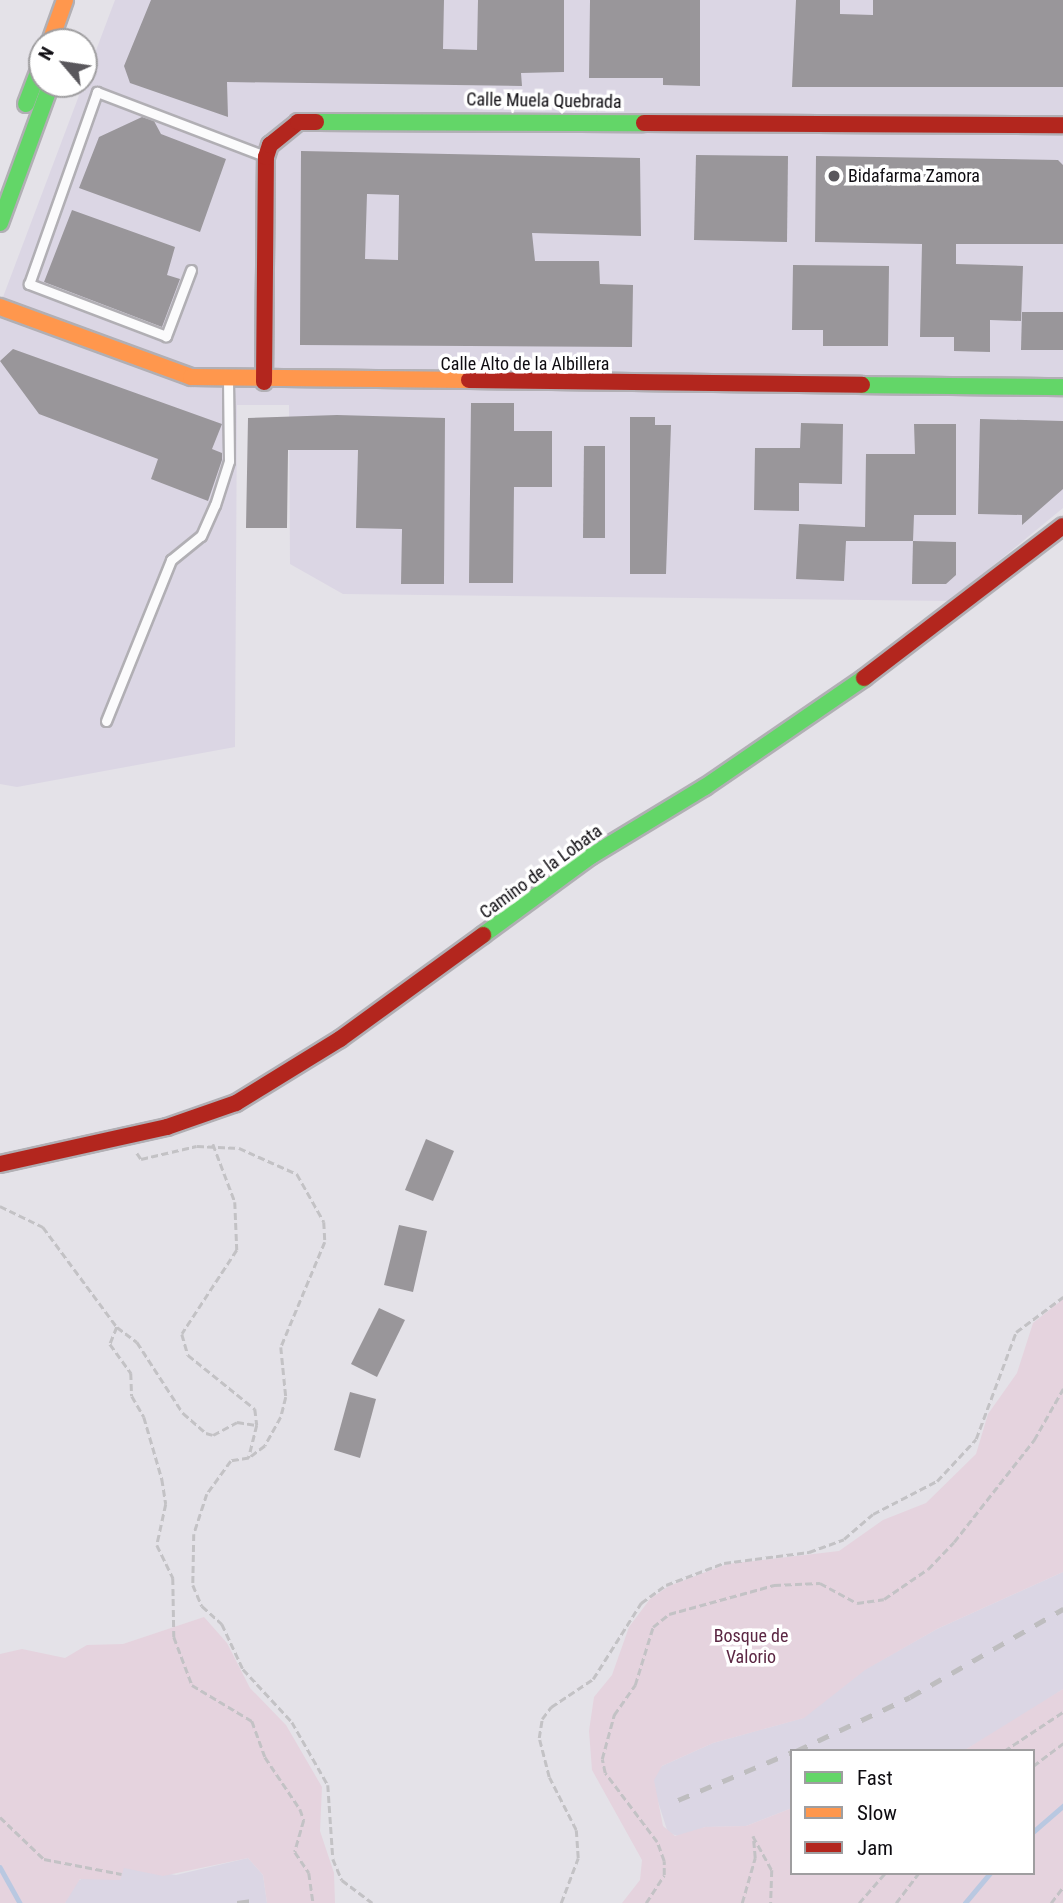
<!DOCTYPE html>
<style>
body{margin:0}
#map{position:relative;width:1063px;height:1903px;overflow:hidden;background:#e4e2e8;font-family:"Roboto Condensed",sans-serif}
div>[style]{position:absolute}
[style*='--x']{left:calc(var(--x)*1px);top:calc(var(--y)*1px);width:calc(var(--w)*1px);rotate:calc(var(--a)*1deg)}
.built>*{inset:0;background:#dbd6e4}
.green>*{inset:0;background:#e5d3de}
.stream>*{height:4.5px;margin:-2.25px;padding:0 2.25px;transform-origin:2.25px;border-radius:2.25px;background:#b9c8e1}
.building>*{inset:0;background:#99969a}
.path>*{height:2.5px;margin-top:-1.25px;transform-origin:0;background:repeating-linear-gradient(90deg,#c3c2c5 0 7px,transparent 0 10.5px)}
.roads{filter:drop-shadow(2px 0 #b1afb4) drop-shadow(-2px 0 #b1afb4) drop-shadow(0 2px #b1afb4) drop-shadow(0 -2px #b1afb4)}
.lane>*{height:9px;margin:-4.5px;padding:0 4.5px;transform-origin:4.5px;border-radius:4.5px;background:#fbfbfc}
.fast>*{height:16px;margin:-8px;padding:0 8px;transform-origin:8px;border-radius:8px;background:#63d668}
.slow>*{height:16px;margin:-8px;padding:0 8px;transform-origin:8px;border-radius:8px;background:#ff974d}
.jam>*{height:16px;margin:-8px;padding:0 8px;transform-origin:8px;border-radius:8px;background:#b3261e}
.rail>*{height:4.5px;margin-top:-2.25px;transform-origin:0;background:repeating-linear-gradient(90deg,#bebdbf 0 12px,transparent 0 24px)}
.dots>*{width:19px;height:19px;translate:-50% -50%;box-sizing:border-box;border:4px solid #fff;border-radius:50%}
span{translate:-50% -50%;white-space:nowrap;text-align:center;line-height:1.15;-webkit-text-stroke:7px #fff;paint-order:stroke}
.street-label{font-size:18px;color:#0e0c11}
.poi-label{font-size:18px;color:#0e0c11}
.left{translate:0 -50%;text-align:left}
.park-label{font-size:18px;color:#5b2743}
.legend{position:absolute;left:790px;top:1749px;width:245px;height:126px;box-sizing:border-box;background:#fff;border:2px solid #9f9ea0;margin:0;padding:9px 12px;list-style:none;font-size:21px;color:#0e0c11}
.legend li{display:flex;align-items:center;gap:14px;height:35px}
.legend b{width:35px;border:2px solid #9f9ea0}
.north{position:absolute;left:28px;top:28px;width:70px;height:70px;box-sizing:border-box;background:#fff;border:2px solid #9f9ea0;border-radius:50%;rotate:299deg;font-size:19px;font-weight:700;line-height:28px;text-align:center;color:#0e0c11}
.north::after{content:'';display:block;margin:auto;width:24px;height:32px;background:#59575c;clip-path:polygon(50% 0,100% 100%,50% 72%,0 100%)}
</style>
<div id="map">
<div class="built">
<div style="clip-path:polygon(115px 0,1063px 0,1063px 508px,950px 601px,343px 594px,290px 564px,289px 405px,237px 405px,235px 747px,17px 787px,0 784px,0 305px)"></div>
<div style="clip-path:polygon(1063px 1572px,1063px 1689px,1013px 1722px,963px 1751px,792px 1751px,792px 1808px,746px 1826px,705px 1827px,682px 1837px,668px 1833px,654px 1789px,654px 1774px,662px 1766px,713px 1743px,803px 1718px,864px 1670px,937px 1629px)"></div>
<div style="clip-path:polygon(248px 1858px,263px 1875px,267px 1903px,65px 1903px,72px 1884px,87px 1876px,120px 1880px,123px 1867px,176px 1875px)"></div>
</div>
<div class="green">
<div style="clip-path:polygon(1063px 1299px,1063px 1572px,937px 1629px,865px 1670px,804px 1718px,713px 1743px,662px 1766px,654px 1780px,663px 1826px,675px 1836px,705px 1827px,746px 1826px,792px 1808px,792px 1873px,1033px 1873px,1033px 1751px,963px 1751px,1063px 1689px,1063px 1903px,622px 1903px,640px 1880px,642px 1860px,592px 1770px,589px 1731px,594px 1697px,612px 1675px,629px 1627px,650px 1599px,669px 1586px,727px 1564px,839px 1551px,883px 1520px,926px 1503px,976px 1454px,988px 1414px,1017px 1373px,1033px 1323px)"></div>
<div style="clip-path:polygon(204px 1617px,227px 1643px,250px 1688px,286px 1725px,322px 1787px,320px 1831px,334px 1873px,335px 1903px,267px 1903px,263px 1875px,248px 1858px,163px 1876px,124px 1868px,120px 1880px,80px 1879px,65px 1903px,0 1903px,0 1654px,22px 1649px,65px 1658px,87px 1645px,123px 1644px)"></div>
</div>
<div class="stream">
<div style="--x:1033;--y:1832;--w:40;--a:-41"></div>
<div style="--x:0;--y:1867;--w:41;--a:60.9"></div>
<div style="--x:965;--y:1903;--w:39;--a:-50"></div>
</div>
<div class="building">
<div style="clip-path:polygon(151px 0,444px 0,443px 49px,477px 50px,478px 0,564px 0,564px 72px,521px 73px,522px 86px,227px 82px,228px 117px,130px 83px,124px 66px)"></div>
<div style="clip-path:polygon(590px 0,700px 0,700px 86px,663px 85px,663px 78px,589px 78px)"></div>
<div style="clip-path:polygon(796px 0,840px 0,840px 14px,873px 15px,873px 0,1063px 0,1063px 87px,792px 87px)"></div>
<div style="clip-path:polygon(142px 117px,154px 121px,161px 134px,226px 159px,200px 232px,79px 188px,99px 137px)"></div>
<div style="clip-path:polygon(evenodd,301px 151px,640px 158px,641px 236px,532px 233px,535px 261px,599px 261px,600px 284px,633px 285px,632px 347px,300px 345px,301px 151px,367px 194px,399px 195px,398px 260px,365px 259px,367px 194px)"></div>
<div style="clip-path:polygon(696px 155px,788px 156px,787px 242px,694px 240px)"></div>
<div style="clip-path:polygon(816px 156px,1058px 160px,1063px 165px,1063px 244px,956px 244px,956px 264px,1023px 266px,1021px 321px,990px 320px,990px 352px,954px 351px,954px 337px,920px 337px,922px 244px,815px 242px)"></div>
<div style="clip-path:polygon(72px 210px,175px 247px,167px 275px,180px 279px,162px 327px,44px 282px)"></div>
<div style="clip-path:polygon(793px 265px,889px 266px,888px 346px,823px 346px,823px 330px,792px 330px)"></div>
<div style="clip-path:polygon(1022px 312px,1063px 312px,1063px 350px,1021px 350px)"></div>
<div style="clip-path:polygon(13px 349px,222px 424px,212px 449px,222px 453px,222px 460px,208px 501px,151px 479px,158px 459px,39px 414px,0 361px)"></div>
<div style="clip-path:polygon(471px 403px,514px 403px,514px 431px,552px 431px,552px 487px,514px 487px,513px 583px,469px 583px)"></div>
<div style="clip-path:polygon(337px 415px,445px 418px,444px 584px,401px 584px,402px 529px,356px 528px,358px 450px,288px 450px,287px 528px,246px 528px,248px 418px)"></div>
<div style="clip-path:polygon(630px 417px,655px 417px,655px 425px,671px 425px,666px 574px,630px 574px)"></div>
<div style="clip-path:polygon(980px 419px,1063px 421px,1063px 489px,1022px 525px,1022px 515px,978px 514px)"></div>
<div style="clip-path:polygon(801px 423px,843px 424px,842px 484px,799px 483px,799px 511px,754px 510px,755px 448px,800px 448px)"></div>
<div style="clip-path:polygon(914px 424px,956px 424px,956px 515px,914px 515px,913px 541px,846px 541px,844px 581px,796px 579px,799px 524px,865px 527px,866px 454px,915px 454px)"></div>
<div style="clip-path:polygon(584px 446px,605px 446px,605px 538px,583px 538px)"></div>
<div style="clip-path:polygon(913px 541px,956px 542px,956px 575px,946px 584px,912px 584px)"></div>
<div style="clip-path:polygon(426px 1139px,454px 1151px,433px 1201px,405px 1190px)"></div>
<div style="clip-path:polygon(399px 1225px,427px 1231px,413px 1292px,384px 1285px)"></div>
<div style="clip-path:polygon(379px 1308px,405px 1320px,377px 1377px,351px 1364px)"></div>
<div style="clip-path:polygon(350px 1392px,376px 1399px,360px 1458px,334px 1450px)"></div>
</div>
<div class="path">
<div style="--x:213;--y:1144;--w:62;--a:69.2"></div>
<div style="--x:235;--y:1202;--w:48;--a:87.6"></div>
<div style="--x:237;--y:1250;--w:100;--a:123.2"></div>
<div style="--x:182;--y:1334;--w:22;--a:74"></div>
<div style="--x:188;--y:1355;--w:86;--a:38.9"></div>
<div style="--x:255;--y:1409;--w:16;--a:83"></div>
<div style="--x:137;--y:1153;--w:7;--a:56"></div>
<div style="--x:141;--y:1159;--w:57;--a:-13.1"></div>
<div style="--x:197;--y:1146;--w:42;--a:2.7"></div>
<div style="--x:239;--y:1148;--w:64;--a:24.1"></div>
<div style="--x:297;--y:1174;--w:55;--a:60.6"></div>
<div style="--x:324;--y:1222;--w:20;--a:87"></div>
<div style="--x:325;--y:1242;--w:114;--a:112.7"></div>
<div style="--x:281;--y:1347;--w:50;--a:84.3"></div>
<div style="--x:286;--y:1397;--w:21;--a:104"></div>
<div style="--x:281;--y:1417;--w:33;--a:119"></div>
<div style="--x:265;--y:1446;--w:20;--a:143"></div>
<div style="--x:249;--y:1458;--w:18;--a:171"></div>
<div style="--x:231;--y:1461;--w:41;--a:126"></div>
<div style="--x:207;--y:1494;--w:42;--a:108"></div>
<div style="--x:194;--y:1534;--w:51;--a:91.1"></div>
<div style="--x:193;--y:1585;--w:23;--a:67"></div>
<div style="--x:202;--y:1606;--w:27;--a:42"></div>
<div style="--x:222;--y:1624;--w:50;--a:65"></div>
<div style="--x:243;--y:1669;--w:72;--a:47.2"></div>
<div style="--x:292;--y:1722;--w:73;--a:60.3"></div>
<div style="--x:328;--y:1785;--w:74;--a:86.1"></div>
<div style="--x:333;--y:1859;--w:23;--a:67"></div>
<div style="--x:342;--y:1880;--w:38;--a:37"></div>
<div style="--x:0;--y:1206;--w:48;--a:26"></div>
<div style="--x:43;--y:1227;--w:124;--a:53.5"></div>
<div style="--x:117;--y:1327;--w:18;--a:112"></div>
<div style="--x:110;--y:1344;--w:36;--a:54"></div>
<div style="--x:131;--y:1373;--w:23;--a:88"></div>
<div style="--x:132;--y:1396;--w:24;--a:60"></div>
<div style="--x:144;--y:1417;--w:65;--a:73.8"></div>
<div style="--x:162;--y:1479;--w:25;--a:81"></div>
<div style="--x:166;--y:1504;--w:42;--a:102.4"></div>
<div style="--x:157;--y:1545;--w:37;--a:64"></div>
<div style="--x:173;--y:1578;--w:59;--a:89"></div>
<div style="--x:174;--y:1637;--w:51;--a:69.4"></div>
<div style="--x:192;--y:1685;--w:70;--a:31"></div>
<div style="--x:252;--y:1721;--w:38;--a:70"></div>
<div style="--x:265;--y:1757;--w:63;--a:56.1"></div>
<div style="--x:300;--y:1809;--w:12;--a:70"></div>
<div style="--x:304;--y:1820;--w:33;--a:106"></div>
<div style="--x:295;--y:1852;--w:25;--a:56"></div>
<div style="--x:309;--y:1873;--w:30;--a:82"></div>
<div style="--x:117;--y:1327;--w:25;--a:37"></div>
<div style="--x:137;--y:1342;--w:85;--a:57.1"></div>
<div style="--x:183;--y:1413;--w:30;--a:41"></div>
<div style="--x:206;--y:1433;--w:7;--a:16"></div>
<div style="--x:213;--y:1435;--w:27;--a:-28"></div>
<div style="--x:237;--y:1422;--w:20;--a:9"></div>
<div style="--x:257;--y:1425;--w:34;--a:104"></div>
<div style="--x:1004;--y:1751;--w:71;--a:-33.5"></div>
<div style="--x:1033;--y:1766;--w:38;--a:-37"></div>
<div style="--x:0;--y:1817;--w:61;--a:43.7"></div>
<div style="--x:44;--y:1859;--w:79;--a:10.9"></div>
<div style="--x:561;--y:1903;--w:48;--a:-69.3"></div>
<div style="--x:578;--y:1858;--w:28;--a:-94"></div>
<div style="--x:576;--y:1830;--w:59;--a:-117"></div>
<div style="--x:549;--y:1777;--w:40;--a:-104.4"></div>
<div style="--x:539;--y:1738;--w:19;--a:-81"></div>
<div style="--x:542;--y:1719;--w:15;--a:-53"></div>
<div style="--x:551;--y:1707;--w:50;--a:-33.7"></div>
<div style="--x:593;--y:1679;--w:90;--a:-57.7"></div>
<div style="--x:641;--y:1603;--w:31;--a:-36"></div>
<div style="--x:666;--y:1585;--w:62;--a:-20.8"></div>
<div style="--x:724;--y:1563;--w:86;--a:-7.4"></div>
<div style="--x:809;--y:1552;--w:37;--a:-20"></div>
<div style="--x:844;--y:1539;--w:38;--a:-41"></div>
<div style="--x:873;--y:1514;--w:72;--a:-27.3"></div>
<div style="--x:937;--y:1481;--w:57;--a:-47.1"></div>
<div style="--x:976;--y:1439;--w:114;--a:-69.5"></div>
<div style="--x:1016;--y:1332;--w:59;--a:-36.7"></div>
<div style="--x:646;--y:1903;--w:33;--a:-57"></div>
<div style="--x:664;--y:1875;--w:14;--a:-90"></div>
<div style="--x:664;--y:1861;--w:20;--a:-110"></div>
<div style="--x:657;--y:1842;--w:86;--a:-127"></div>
<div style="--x:605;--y:1773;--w:14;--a:-102"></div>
<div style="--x:602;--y:1759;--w:46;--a:-74.7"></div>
<div style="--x:614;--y:1715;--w:37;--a:-55"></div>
<div style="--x:635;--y:1685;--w:61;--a:-72.8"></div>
<div style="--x:653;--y:1627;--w:21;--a:-39"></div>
<div style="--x:669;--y:1614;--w:109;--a:-15.4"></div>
<div style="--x:774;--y:1585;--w:46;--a:-2.5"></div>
<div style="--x:820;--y:1583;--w:42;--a:28.4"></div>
<div style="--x:857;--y:1603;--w:27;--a:-8"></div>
<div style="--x:884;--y:1599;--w:53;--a:-34.3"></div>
<div style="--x:928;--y:1569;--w:37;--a:-46"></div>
<div style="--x:954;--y:1542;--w:130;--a:-51.9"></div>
<div style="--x:1034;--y:1440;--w:59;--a:-60.4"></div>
<div style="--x:742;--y:1903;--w:47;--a:-73.9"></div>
<div style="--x:755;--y:1858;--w:22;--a:-95"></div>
<div style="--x:753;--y:1836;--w:39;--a:61"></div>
<div style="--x:772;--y:1870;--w:33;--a:92"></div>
<div style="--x:859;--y:1903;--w:40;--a:-49"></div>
<div style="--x:896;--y:1903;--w:38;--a:-53"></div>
<div style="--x:1051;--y:1903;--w:20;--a:-53"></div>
</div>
<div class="roads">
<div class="lane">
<div style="--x:191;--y:270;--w:71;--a:110.7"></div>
<div style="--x:166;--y:336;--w:147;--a:-159.2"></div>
<div style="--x:29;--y:284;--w:204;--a:-70.5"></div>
<div style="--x:97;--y:92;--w:180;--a:20.9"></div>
<div style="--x:106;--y:721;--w:174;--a:-68"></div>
<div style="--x:171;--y:560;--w:38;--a:-39"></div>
<div style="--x:201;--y:536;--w:34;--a:-66"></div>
<div style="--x:215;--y:505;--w:46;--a:-72.3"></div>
<div style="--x:229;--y:461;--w:81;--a:-90.7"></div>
</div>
<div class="fast">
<div style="--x:26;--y:104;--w:45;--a:-69.1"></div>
<div style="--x:316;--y:122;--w:328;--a:0.2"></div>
<div style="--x:0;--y:223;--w:148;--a:-69.9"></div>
<div style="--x:862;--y:385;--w:201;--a:0.6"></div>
<div style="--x:483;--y:935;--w:134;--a:-36.2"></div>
<div style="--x:591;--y:856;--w:133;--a:-31.2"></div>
<div style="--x:705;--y:787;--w:193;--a:-34.4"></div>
</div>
<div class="slow">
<div style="--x:50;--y:42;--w:45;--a:-70.3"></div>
<div style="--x:0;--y:307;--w:203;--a:20.1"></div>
<div style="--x:191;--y:377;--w:278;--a:0.6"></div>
</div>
<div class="jam">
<div style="--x:644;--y:123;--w:419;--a:0.3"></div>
<div style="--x:469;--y:380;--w:393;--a:0.7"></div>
<div style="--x:264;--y:382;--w:225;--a:-89.5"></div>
<div style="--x:266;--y:157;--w:13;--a:-72"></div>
<div style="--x:270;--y:145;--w:36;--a:-39"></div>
<div style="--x:298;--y:122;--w:18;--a:0"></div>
<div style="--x:864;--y:678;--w:250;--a:-37.4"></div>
<div style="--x:0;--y:1164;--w:171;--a:-12.5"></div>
<div style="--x:167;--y:1127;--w:73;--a:-19.2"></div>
<div style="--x:236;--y:1103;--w:122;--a:-31.6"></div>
<div style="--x:340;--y:1039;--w:177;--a:-36"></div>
</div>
</div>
<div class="rail">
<div style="--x:796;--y:1751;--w:126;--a:-25.3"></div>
<div style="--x:910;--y:1697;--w:177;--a:-29.9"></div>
<div style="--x:678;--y:1800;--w:124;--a:-22.8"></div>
<div style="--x:237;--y:1903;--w:15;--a:-8"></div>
</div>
<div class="dots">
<div style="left:834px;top:176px;background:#59575c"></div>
</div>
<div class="street-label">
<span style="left:544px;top:101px;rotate:1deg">Calle Muela Quebrada</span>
<span style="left:525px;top:364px">Calle Alto de la Albillera</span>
<span style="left:541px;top:872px;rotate:-36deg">Camino de la Lobata</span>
</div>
<div class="poi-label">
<span class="left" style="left:848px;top:176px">Bidafarma Zamora</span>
</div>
<div class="park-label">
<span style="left:751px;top:1647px">Bosque de<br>Valorio</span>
</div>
<ul class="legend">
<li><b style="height:9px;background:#63d668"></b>Fast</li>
<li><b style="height:9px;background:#ff974d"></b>Slow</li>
<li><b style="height:9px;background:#b3261e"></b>Jam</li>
</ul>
<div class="north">N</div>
</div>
